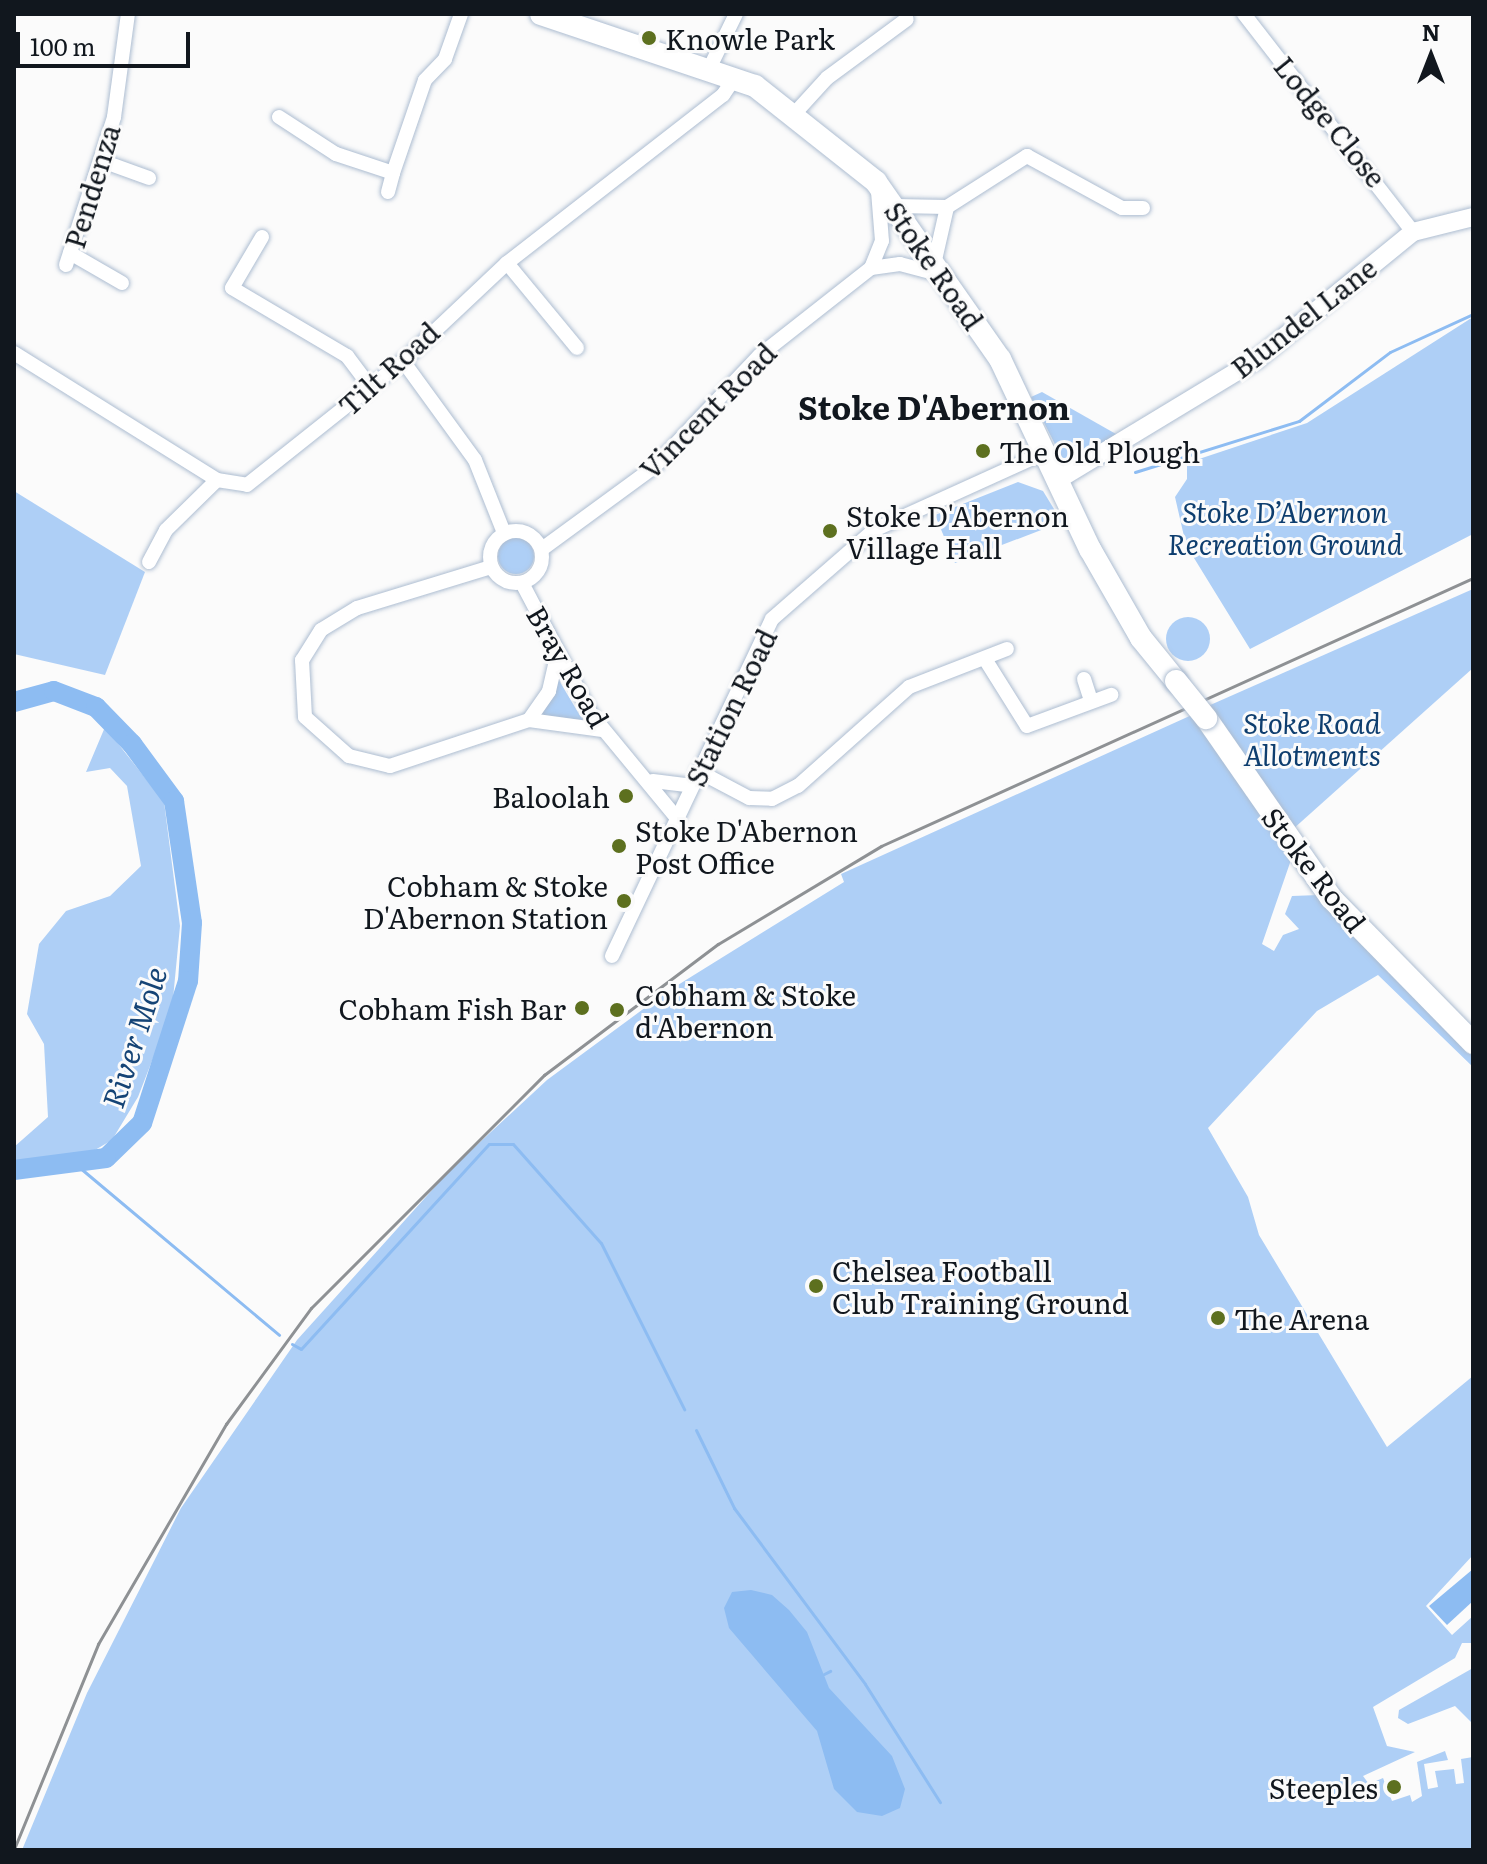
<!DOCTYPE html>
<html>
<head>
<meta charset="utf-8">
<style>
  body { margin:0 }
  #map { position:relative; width:1487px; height:1864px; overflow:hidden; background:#fbfbfb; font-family:Literata,serif }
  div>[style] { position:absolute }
  .green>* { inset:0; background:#aecff6 }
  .round { border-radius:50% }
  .water>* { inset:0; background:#8dbcf2 }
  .stream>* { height:3px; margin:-1.5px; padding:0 1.5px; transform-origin:1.5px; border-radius:1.5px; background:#8dbcf2 }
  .river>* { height:20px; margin:-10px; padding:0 10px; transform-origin:10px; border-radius:10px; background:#8dbcf2 }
  .roads { filter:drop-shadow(0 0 2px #adbdd1) drop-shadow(0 0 2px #adbdd1) }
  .minor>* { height:14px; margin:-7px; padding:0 7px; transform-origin:7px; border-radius:7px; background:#fff }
  .minor>.ring { margin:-7px; padding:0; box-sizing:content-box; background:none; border:14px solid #fff; border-radius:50% }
  .tertiary>* { height:18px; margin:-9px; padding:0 9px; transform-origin:9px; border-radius:9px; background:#fff }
  .primary>* { height:22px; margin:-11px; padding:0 11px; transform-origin:11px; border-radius:11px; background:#fff }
  .rail>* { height:3px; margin:-1.5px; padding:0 1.5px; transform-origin:1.5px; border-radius:1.5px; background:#8e9194 }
  .bridges { filter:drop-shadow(0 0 2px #adbdd1) drop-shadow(0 0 2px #adbdd1) }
  .primary-bridge>* { height:22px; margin:-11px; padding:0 11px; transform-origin:11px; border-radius:11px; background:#fff }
  .dots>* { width:22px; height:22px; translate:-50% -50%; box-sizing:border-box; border:4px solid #fbfbfb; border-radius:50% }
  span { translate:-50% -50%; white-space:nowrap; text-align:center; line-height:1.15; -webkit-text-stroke:6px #fbfbfb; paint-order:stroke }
  .poi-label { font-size:28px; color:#11171e }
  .left { translate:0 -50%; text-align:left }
  .right { translate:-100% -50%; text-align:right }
  .street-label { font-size:28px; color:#11171e }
  .park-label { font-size:28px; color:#0e3e6f; font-style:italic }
  .water-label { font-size:30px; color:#154476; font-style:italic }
  .quarter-label { font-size:32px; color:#11171e; font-weight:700 }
  .frame { position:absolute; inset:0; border:16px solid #11171e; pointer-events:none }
  .north { position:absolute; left:1391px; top:16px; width:80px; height:80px; -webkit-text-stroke:6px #fbfbfb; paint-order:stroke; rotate:0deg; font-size:22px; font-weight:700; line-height:32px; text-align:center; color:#11171e }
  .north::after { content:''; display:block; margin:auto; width:28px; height:36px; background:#11171e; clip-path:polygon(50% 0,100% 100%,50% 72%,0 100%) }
  .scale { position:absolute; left:16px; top:32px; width:174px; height:36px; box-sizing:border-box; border:4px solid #11171e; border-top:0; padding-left:10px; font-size:24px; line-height:28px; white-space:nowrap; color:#11171e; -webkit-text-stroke:6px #fbfbfb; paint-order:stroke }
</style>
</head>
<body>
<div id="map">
  <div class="green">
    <div style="clip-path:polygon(1473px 317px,1473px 534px,1250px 649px,1186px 545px,1175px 497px,1187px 479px,1187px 463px,1307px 423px)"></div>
    <div style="clip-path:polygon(1042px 392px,1123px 438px,1065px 464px,1031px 397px)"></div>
    <div style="clip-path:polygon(1018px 482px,1043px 491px,1062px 522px,955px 563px,935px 515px)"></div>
    <div style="clip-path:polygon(14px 491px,145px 572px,105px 675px,14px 654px)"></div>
    <div class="round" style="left:498px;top:538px;width:36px;height:36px"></div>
    <div style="clip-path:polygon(1473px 589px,1473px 668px,1292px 830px,1208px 706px)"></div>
    <div class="round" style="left:1166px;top:617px;width:44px;height:44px"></div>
    <div style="clip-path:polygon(557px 677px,582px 719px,582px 720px,540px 715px)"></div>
    <div style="clip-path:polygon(1194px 714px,1292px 857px,1262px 944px,1274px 951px,1283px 935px,1299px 929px,1285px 914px,1292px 896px,1319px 895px,1473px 1046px,1473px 1067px,1378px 975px,1317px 1011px,1208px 1128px,1248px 1197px,1259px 1235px,1387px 1447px,1473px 1376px,1473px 1555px,1426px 1606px,1452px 1635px,1473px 1616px,1473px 1643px,1462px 1643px,1455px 1658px,1373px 1707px,1387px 1746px,1415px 1752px,1363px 1776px,1369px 1784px,1383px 1778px,1392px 1801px,1410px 1795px,1412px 1802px,1422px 1796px,1417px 1762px,1445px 1751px,1448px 1760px,1424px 1764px,1428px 1789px,1438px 1787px,1435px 1771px,1454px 1769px,1456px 1784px,1464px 1783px,1461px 1759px,1473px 1757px,1473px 1850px,22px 1850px,87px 1693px,181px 1508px,297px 1340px,451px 1169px,547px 1080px,665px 993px,844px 882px,841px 874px)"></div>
    <div style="clip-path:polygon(105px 727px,164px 802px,180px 926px,172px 1009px,138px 1097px,112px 1140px,95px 1150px,14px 1163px,14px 1147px,48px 1117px,44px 1044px,27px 1014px,39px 944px,66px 911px,110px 896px,141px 866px,127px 786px,110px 768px,86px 772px)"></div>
    <div style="clip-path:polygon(1473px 1668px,1473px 1724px,1455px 1706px,1408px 1724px,1398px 1718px,1399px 1710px)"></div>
  </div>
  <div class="water">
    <div style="clip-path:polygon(1473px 1569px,1473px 1601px,1447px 1625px,1429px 1606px)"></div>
    <div style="clip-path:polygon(751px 1590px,772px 1595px,789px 1610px,807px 1632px,829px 1688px,892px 1756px,905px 1789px,900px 1808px,882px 1816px,857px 1812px,834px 1789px,817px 1731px,729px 1628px,724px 1608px,732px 1592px)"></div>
  </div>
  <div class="stream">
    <div style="left:1135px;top:472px;width:172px;rotate:-17.3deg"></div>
    <div style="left:1299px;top:421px;width:114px;rotate:-37.2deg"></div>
    <div style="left:1390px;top:352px;width:91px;rotate:-24.6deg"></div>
    <div style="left:73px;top:1162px;width:269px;rotate:40deg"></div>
    <div style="left:292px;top:1344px;width:10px;rotate:29deg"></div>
    <div style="left:301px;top:1349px;width:278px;rotate:-47.5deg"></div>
    <div style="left:489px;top:1144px;width:24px"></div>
    <div style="left:513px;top:1144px;width:132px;rotate:48.4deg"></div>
    <div style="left:601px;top:1243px;width:186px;rotate:63.4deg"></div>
    <div style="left:696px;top:1430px;width:87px;rotate:64deg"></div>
    <div style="left:734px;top:1508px;width:219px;rotate:53.3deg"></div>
    <div style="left:865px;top:1684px;width:140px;rotate:57.6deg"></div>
    <div style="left:824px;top:1674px;width:7px;rotate:-27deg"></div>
  </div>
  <div class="river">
    <div style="left:14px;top:702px;width:41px;rotate:-15.4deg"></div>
    <div style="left:54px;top:691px;width:45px;rotate:20.9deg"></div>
    <div style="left:96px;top:707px;width:52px;rotate:45.8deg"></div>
    <div style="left:132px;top:744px;width:71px;rotate:53.6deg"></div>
    <div style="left:174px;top:801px;width:123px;rotate:81.6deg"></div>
    <div style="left:192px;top:923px;width:58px;rotate:93.9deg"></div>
    <div style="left:188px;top:981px;width:149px;rotate:107.9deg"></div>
    <div style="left:142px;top:1123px;width:50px;rotate:135.8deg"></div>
    <div style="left:106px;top:1158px;width:93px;rotate:172.6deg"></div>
  </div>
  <div class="roads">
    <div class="minor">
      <div style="left:1244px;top:14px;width:276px;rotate:52.2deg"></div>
      <div style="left:709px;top:69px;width:61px;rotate:-63.9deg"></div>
      <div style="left:796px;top:112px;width:46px;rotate:-47.6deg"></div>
      <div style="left:827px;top:78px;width:99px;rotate:-36.4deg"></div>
      <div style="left:279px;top:117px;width:68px;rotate:33deg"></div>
      <div style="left:336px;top:154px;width:60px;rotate:18.4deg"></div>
      <div style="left:393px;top:173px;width:98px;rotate:-71deg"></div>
      <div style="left:425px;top:80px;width:29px;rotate:-46deg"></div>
      <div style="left:445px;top:59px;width:48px;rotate:-70.4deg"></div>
      <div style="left:102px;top:161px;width:50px;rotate:19.9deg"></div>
      <div style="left:388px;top:192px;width:20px;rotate:-75deg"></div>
      <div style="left:896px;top:206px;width:51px;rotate:1.1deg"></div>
      <div style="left:947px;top:207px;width:95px;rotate:-32.5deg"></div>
      <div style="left:1027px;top:156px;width:108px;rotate:28.7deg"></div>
      <div style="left:1122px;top:208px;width:21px"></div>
      <div style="left:262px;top:237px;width:59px;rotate:120.5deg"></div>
      <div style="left:232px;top:288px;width:134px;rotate:30.6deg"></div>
      <div style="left:347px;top:356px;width:38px;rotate:53deg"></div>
      <div style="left:70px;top:253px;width:60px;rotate:30deg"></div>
      <div style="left:935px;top:260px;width:54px;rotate:-77.2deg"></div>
      <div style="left:507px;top:263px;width:110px;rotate:50.5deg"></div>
      <div style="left:66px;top:265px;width:156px;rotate:-72deg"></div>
      <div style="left:114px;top:117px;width:104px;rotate:-82.3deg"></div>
      <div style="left:871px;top:268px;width:29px;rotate:-68deg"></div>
      <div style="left:882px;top:241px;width:50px;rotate:-94.6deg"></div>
      <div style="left:14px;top:353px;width:239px;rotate:32deg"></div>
      <div style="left:217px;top:480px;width:30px;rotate:9deg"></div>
      <div style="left:247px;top:485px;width:199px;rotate:-38.5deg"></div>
      <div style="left:403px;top:361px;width:143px;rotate:-43.3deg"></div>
      <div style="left:507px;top:263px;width:274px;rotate:-37.9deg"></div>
      <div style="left:723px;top:95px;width:22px;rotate:-56deg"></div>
      <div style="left:403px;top:361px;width:122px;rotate:54deg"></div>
      <div style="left:475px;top:460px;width:79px;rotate:68.3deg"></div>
      <div class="ring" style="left:490px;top:531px;width:38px;height:38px"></div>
      <div style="left:542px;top:549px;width:139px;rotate:-36.2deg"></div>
      <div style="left:654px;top:467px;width:153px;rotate:-46.6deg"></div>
      <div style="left:759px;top:356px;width:142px;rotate:-38.2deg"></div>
      <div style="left:871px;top:268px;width:29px;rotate:-8deg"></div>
      <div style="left:900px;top:264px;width:43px;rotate:14.7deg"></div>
      <div style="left:149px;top:562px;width:36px;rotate:-62deg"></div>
      <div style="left:166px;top:530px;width:71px;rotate:-44.4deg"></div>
      <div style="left:491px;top:567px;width:140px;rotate:163deg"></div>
      <div style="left:357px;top:608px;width:42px;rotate:148.6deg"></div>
      <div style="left:321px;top:630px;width:36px;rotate:122deg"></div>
      <div style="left:302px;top:660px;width:57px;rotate:87deg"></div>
      <div style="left:305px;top:717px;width:59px;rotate:41.6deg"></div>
      <div style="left:349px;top:756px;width:42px;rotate:13.7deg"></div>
      <div style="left:390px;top:766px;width:146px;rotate:-18.3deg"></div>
      <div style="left:529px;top:720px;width:74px;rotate:7.8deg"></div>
      <div style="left:522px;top:583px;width:148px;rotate:62.2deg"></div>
      <div style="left:591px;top:714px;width:134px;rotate:50.5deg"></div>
      <div style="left:985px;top:659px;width:79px;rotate:57.9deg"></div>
      <div style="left:1027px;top:726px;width:90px;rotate:-20.3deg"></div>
      <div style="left:1084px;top:679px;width:23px;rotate:72deg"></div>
      <div style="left:529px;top:720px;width:35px;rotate:-55deg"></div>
      <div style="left:549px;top:691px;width:36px;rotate:-77deg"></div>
      <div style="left:698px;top:771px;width:58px;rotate:27.9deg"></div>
      <div style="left:749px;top:798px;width:23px;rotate:2deg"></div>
      <div style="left:772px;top:799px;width:29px;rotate:-27deg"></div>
      <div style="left:798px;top:786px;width:149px;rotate:-41.7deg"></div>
      <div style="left:909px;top:687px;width:105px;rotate:-21.2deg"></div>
      <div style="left:653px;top:781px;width:38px;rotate:7deg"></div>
      <div style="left:612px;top:956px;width:373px;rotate:-64.6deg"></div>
      <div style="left:772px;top:619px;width:135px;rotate:-41.1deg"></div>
      <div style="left:874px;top:530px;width:187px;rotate:-24.4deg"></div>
    </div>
    <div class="tertiary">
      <div style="left:1056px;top:481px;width:234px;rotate:-31.2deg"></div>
      <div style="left:1256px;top:360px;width:203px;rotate:-39.2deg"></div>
      <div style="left:1413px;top:232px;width:62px;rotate:-14deg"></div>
    </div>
    <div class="primary">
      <div style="left:541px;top:14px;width:226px;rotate:18.6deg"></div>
      <div style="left:755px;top:86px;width:154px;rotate:38.4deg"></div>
      <div style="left:876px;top:182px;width:216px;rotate:55deg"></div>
      <div style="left:1000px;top:359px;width:210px;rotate:64.7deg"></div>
      <div style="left:1090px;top:549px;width:103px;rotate:60.2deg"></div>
      <div style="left:1141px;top:638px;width:55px;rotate:50.9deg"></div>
      <div style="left:1206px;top:718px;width:219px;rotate:55.2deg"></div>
      <div style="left:1331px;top:898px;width:203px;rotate:45.6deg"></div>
    </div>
  </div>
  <div class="rail">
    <div style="left:14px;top:1849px;width:222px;rotate:-67.7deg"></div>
    <div style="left:98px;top:1644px;width:255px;rotate:-59.8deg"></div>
    <div style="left:226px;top:1424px;width:144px;rotate:-53.8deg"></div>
    <div style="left:311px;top:1308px;width:330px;rotate:-45deg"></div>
    <div style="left:544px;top:1075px;width:218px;rotate:-37deg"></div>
    <div style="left:718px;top:944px;width:190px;rotate:-31deg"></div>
    <div style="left:881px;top:846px;width:650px;rotate:-24.36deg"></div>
  </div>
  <div class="bridges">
    <div class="primary-bridge">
      <div style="left:1176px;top:681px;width:48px;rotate:51deg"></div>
    </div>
  </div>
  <div class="dots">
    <div style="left:649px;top:38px;background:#5d701f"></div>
    <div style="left:983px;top:451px;background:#5d701f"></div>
    <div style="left:830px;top:531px;background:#5d701f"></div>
    <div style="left:626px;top:796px;background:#5d701f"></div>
    <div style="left:619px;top:846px;background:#5d701f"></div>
    <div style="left:624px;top:901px;background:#5d701f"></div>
    <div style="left:582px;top:1008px;background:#5d701f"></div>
    <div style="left:617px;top:1010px;background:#5d701f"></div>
    <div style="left:816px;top:1286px;background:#5d701f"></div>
    <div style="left:1218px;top:1318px;background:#5d701f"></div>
    <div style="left:1394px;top:1787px;background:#5d701f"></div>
  </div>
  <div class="poi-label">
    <span class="left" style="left:665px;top:38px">Knowle Park</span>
    <span class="left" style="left:999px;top:451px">The Old Plough</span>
    <span class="left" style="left:846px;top:531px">Stoke D'Abernon<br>Village Hall</span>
    <span class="right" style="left:610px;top:796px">Baloolah</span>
    <span class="left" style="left:635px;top:846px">Stoke D'Abernon<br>Post Office</span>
    <span class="right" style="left:608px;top:901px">Cobham &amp; Stoke<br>D'Abernon Station</span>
    <span class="left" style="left:635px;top:1010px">Cobham &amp; Stoke<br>d'Abernon</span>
    <span class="right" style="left:566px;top:1008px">Cobham Fish Bar</span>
    <span class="left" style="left:832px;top:1286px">Chelsea Football<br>Club Training Ground</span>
    <span class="left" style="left:1234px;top:1318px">The Arena</span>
    <span class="right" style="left:1378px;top:1787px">Steeples</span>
  </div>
  <div class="street-label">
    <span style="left:1331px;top:121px;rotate:51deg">Lodge Close</span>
    <span style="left:91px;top:186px;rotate:-73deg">Pendenza</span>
    <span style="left:935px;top:265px;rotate:55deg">Stoke Road</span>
    <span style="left:1303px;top:317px;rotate:-38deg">Blundel Lane</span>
    <span style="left:388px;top:368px;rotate:-42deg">Tilt Road</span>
    <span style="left:707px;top:410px;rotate:-45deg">Vincent Road</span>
    <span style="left:569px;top:666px;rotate:60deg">Bray Road</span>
    <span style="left:730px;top:707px;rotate:-64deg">Station Road</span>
    <span style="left:1315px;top:869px;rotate:52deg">Stoke Road</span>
  </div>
  <div class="park-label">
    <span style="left:1285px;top:527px">Stoke D’Abernon<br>Recreation Ground</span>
    <span style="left:1312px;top:738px">Stoke Road<br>Allotments</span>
  </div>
  <div class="water-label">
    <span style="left:133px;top:1037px;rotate:-72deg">River Mole</span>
  </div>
  <div class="quarter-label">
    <span style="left:934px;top:406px">Stoke D'Abernon</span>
  </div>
  <div class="frame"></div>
  <div class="north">N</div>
  <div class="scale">100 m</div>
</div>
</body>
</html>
